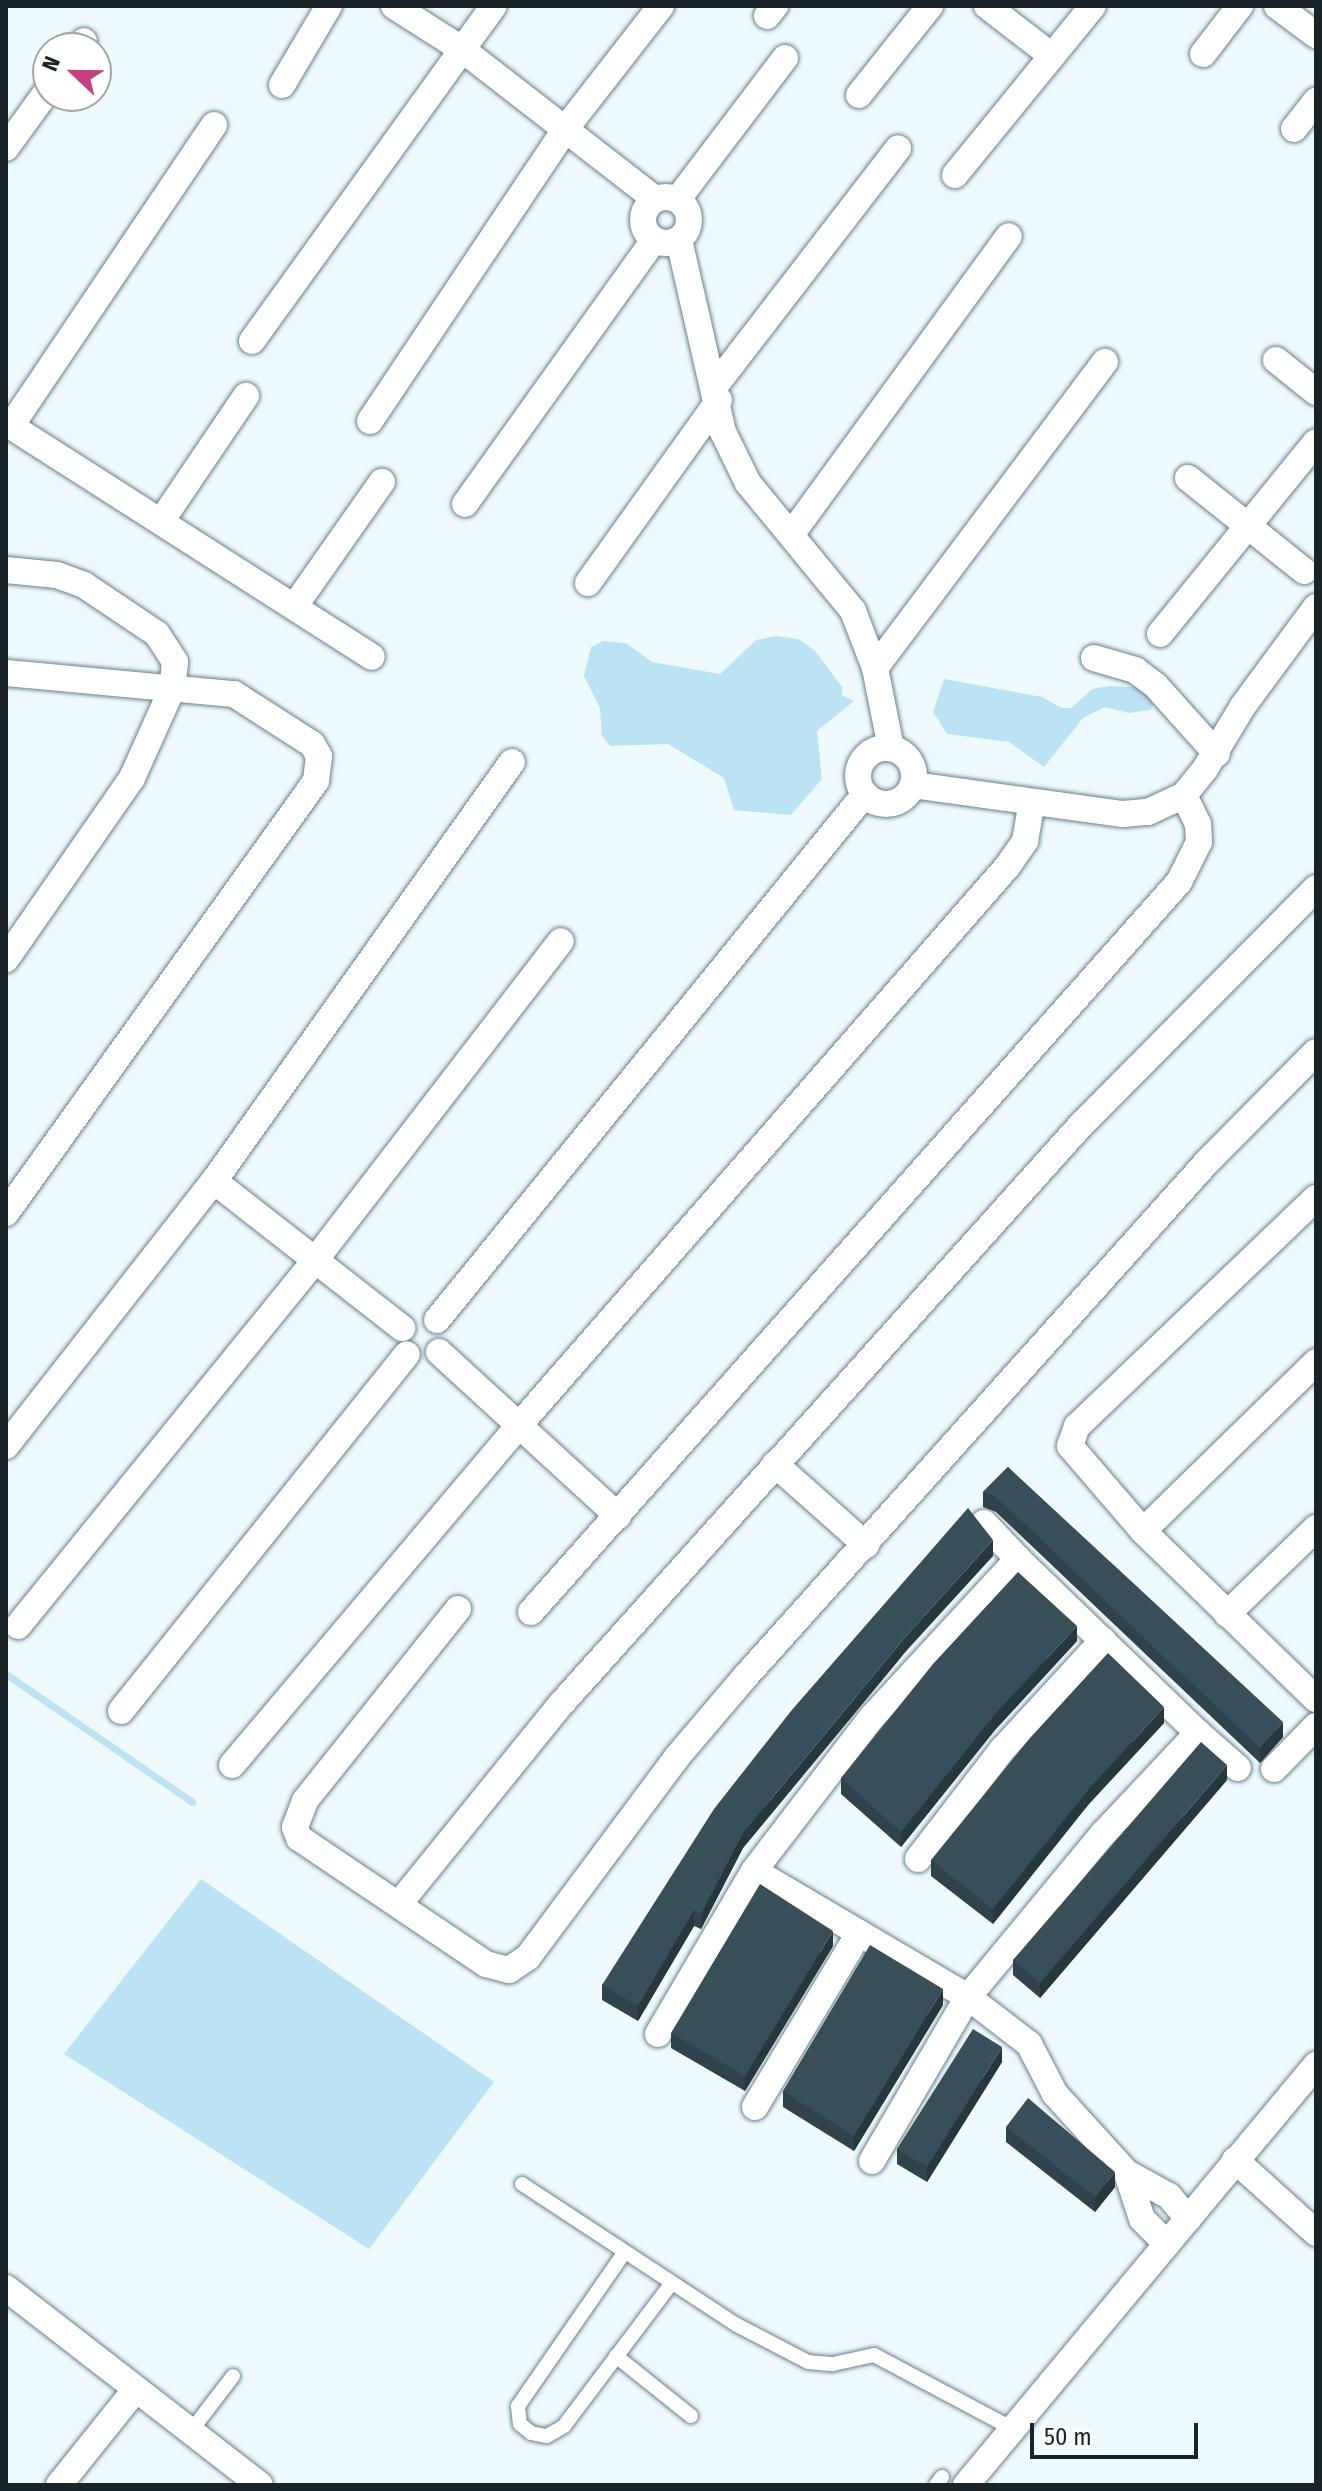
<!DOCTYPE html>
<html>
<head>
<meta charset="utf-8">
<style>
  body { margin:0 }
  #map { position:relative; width:1322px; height:2491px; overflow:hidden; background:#effaff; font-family:"Fira Sans Condensed",sans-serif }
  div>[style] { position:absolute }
  .water>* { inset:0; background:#bce3f4 }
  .stream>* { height:7px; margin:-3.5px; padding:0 3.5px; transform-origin:3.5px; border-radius:3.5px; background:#bce3f4 }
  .roads { filter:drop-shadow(0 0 2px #69818c) drop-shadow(0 0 2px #69818c) }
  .service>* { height:14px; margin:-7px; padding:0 7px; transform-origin:7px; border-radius:7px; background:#fff }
  .minor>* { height:26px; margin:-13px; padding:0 13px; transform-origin:13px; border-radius:13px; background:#fff }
  .minor>.ring { margin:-13px; padding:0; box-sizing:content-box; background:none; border:26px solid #fff; border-radius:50% }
  .wall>* { inset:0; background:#30434c }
  .shaded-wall>* { inset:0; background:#27373e }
  .building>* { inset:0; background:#384e58 }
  span { translate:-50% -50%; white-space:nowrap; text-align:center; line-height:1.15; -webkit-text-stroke:8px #fff; paint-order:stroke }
  .frame { position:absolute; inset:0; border:8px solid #1a2428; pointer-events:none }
  .north { position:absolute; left:32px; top:32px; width:80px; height:80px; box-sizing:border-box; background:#fff; border:2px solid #a3a7a9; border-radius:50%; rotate:292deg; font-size:22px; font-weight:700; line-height:32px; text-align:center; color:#1a2428 }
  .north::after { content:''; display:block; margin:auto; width:28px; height:36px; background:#c53f81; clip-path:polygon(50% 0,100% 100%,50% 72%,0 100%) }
  .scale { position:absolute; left:1030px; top:2423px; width:168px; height:36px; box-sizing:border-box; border:4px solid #1a2428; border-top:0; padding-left:10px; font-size:24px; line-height:28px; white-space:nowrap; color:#1a2428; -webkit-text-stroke:6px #fff; paint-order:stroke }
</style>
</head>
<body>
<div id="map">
  <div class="water">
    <div style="clip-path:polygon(777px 636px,798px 639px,815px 651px,842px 687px,842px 695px,854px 701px,817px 731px,822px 779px,791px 815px,734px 810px,724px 778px,668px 744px,610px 746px,602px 736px,600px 708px,584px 676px,591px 647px,603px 641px,626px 643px,652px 662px,720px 674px,756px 640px)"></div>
    <div style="clip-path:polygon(944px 679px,1042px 697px,1062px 708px,1071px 708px,1092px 689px,1109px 686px,1138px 687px,1155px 697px,1151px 710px,1129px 713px,1105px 707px,1083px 718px,1044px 767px,1009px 742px,947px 734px,933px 712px)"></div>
    <div style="clip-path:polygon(201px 1879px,494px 2082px,369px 2249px,64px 2054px)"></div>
  </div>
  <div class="stream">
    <div style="left:6px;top:1674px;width:226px;rotate:34.5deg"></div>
  </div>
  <div class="roads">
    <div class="service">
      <div style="left:522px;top:2184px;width:255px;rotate:33.3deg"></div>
      <div style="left:735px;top:2324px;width:82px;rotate:27.5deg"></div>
      <div style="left:808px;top:2362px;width:25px;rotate:5deg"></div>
      <div style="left:833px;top:2364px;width:42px;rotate:-12.4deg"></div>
      <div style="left:874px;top:2355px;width:157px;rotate:28deg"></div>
      <div style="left:624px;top:2253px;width:186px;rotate:124.7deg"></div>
      <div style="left:518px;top:2406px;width:18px;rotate:84deg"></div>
      <div style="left:520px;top:2424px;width:14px;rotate:39deg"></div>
      <div style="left:531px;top:2433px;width:16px;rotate:11deg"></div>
      <div style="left:547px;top:2436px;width:20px;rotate:-30deg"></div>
      <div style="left:564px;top:2426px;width:178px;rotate:-53deg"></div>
      <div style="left:616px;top:2356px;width:96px;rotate:38.7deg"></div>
      <div style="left:191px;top:2431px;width:69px;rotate:-52.6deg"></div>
      <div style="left:936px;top:2485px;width:10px;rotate:-53deg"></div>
    </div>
    <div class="minor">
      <div style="left:394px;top:6px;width:82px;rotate:32.5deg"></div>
      <div style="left:463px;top:50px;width:243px;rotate:37.8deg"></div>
      <div style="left:987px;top:6px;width:82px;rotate:37.6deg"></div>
      <div style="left:1277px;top:6px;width:49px;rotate:36.6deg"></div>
      <div style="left:767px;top:16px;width:13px;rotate:-51deg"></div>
      <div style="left:78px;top:48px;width:9px;rotate:-49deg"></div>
      <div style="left:1203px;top:54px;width:61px;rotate:-52.4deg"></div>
      <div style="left:282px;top:85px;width:92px;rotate:-59.3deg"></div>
      <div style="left:859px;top:95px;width:114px;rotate:-51.4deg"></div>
      <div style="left:1294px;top:129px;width:36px;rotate:-52deg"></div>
      <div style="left:6px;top:148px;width:72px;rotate:-54.1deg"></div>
      <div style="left:955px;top:175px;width:218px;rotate:-50.8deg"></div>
      <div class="ring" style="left:643px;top:197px;width:20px;height:20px"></div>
      <div style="left:678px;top:199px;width:177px;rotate:-52.8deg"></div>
      <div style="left:679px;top:240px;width:197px;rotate:77.1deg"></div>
      <div style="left:723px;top:432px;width:57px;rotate:63.9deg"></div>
      <div style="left:748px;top:483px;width:166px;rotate:50.6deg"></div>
      <div style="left:853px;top:611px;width:61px;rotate:68.9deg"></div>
      <div style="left:875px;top:668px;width:82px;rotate:78.7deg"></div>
      <div style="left:252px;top:341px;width:413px;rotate:-54.2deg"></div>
      <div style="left:1276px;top:360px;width:51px;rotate:38.7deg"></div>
      <div style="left:715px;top:386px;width:300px;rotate:-52.4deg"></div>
      <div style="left:370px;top:421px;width:353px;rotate:-56.2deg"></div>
      <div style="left:566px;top:128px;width:155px;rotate:-52.1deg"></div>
      <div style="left:6px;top:423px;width:434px;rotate:32.6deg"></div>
      <div style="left:11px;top:426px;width:363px;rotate:-56deg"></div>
      <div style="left:1188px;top:478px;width:149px;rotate:38.7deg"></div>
      <div style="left:465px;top:504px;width:325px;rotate:-54.4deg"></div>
      <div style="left:162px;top:520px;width:150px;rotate:-55.9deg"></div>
      <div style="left:793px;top:532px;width:366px;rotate:-53.9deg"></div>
      <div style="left:6px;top:570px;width:51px;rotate:5.6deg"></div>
      <div style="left:57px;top:575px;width:29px;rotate:20deg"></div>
      <div style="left:84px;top:585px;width:88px;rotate:33.9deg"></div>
      <div style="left:157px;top:634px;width:33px;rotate:57deg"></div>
      <div style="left:175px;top:662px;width:27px;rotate:96deg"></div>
      <div style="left:172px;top:689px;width:98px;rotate:114.2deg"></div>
      <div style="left:132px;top:778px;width:221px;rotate:124.8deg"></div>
      <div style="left:588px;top:583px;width:225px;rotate:-54.4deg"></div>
      <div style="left:294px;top:607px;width:153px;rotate:-54.9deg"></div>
      <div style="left:1160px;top:634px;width:247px;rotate:-50.9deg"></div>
      <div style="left:1094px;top:658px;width:43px;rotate:16.3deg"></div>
      <div style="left:1135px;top:670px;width:26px;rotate:37deg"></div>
      <div style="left:1156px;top:686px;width:91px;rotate:48.1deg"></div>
      <div style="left:875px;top:668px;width:383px;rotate:-53.1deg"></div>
      <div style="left:6px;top:673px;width:229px;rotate:5.3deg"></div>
      <div style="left:234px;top:694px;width:93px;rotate:32.7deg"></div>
      <div style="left:312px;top:744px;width:14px;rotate:60deg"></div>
      <div style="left:319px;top:756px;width:25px;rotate:97deg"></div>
      <div style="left:316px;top:781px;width:532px;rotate:125.66deg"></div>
      <div class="ring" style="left:858px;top:748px;width:30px;height:30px"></div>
      <div style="left:913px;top:785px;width:212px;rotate:7.9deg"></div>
      <div style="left:1123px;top:814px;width:25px;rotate:-5deg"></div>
      <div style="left:1148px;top:812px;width:40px;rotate:-25deg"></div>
      <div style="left:1184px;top:795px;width:33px;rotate:-51deg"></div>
      <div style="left:1205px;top:769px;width:74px;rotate:-58.9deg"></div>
      <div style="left:1243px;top:706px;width:123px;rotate:-53.6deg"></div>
      <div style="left:214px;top:1181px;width:239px;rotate:38deg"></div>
      <div style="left:1316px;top:1198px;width:330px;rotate:136.3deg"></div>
      <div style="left:1077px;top:1426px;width:21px;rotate:109deg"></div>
      <div style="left:1070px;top:1446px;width:112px;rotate:49.3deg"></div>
      <div style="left:1143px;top:1531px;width:241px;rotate:44.2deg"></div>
      <div style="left:437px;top:1320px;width:678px;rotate:-50.87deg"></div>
      <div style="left:439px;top:1352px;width:243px;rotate:42.5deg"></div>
      <div style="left:6px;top:1446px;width:337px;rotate:-51.9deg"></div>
      <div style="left:214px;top:1181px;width:514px;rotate:-54.58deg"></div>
      <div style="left:775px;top:1464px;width:122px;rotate:41.7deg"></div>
      <div style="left:984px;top:1523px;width:50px;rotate:46.6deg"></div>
      <div style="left:1143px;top:1531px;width:242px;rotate:-44.3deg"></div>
      <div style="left:458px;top:1609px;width:246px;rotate:128.6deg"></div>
      <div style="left:305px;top:1801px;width:28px;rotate:111deg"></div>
      <div style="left:295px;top:1827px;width:12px;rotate:70deg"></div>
      <div style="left:299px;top:1838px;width:225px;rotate:34deg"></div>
      <div style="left:486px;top:1964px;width:24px;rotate:15deg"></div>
      <div style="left:509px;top:1970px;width:23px;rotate:-34deg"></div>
      <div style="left:528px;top:1957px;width:249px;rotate:-53.3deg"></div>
      <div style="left:677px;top:1757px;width:106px;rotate:-49.6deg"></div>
      <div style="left:746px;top:1676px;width:692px;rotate:-48.11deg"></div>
      <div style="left:1208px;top:1161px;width:153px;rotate:-45.3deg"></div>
      <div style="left:531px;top:1612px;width:976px;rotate:-48.41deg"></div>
      <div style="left:1179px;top:882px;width:45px;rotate:-63.4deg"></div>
      <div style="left:1199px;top:842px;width:18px;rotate:-93deg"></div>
      <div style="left:1198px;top:824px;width:32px;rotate:-116deg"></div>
      <div style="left:1227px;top:1614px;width:124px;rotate:-44deg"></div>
      <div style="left:18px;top:1626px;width:473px;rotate:-50.9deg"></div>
      <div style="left:316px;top:1259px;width:401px;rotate:-52.4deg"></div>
      <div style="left:121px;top:1711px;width:457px;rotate:-51.3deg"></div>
      <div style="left:1198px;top:1733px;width:53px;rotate:41.2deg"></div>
      <div style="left:232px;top:1765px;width:446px;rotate:-49.8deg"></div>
      <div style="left:520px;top:1424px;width:740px;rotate:-48.84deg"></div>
      <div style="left:1007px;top:867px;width:32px;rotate:-55deg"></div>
      <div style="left:1025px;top:841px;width:39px;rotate:-80deg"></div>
      <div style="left:1274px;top:1769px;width:60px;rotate:-45.7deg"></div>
      <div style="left:918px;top:1859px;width:138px;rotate:-52.4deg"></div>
      <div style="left:1002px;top:1750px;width:149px;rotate:-47.4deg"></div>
      <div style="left:399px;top:1904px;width:259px;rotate:-51deg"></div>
      <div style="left:562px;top:1703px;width:777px;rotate:-48.08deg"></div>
      <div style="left:1081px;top:1125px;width:334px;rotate:-45.2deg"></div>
      <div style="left:658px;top:2034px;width:189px;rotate:-59.5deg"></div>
      <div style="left:755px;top:2107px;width:203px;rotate:-59.1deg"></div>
      <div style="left:1235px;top:2160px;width:109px;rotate:42deg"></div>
      <div style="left:872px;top:2161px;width:190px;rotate:-59.7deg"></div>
      <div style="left:968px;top:1997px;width:212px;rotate:-50.4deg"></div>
      <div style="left:1103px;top:1834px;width:139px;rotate:-46.8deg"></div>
      <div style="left:1198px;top:1733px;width:250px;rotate:-136deg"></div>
      <div style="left:1018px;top:1559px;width:215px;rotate:132.7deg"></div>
      <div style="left:872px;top:1717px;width:194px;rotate:127.5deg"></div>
      <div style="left:754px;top:1871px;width:248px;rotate:30.5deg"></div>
      <div style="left:968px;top:1997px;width:77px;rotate:37.6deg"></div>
      <div style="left:1029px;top:2044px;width:56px;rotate:62.5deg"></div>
      <div style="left:1055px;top:2094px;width:107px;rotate:47.7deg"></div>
      <div style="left:1167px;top:2244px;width:35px;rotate:-135deg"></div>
      <div style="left:1142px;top:2219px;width:48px;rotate:-108.1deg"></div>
      <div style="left:1127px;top:2173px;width:48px;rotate:28.7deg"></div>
      <div style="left:1169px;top:2196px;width:30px;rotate:50deg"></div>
      <div style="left:6px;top:2288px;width:321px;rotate:37.8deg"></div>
      <div style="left:59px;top:2485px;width:123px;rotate:-51.3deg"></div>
      <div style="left:966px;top:2485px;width:547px;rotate:-50.19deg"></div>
    </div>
  </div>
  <div class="wall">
    <div style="clip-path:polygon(1008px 1467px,1283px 1737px,1260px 1763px,996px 1512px,983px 1507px,983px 1492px)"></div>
    <div style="clip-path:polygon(993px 1556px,907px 1650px,743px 1848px,701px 1929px,694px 1926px,638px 2021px,602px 2000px,602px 1985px)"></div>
    <div style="clip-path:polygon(1077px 1641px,995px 1730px,901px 1847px,841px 1794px,841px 1778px)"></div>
    <div style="clip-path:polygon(1164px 1723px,1088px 1805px,993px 1924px,931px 1876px,931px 1860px)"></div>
    <div style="clip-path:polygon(1227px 1780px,1040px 1998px,1013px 1975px,1013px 1960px)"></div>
    <div style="clip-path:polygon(833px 1946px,745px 2091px,671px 2048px,671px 2033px)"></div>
    <div style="clip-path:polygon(943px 2005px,854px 2151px,783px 2107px,783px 2091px)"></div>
    <div style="clip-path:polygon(1002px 2062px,927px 2182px,897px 2164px,897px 2149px)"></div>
    <div style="clip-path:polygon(1006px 2127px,1115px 2187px,1095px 2212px,1006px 2142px)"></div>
  </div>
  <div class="shaded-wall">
    <div style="clip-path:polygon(993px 1540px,993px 1556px,907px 1650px,743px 1848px,701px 1929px,701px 1914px,743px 1833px,907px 1635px)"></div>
    <div style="clip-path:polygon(1077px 1626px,1077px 1641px,995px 1730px,901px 1847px,901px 1832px,995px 1714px)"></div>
    <div style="clip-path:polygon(1164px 1707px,1164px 1723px,1088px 1805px,993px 1924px,993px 1909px,1088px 1790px)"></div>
    <div style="clip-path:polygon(1283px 1722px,1283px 1737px,1260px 1763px,1260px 1748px)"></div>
    <div style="clip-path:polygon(1227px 1765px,1227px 1780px,1040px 1998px,1040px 1983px)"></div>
    <div style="clip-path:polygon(694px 1910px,694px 1926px,638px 2021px,638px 2006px)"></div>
    <div style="clip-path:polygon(833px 1931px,833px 1946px,745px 2091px,745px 2076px)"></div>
    <div style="clip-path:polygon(943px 1989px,943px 2005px,854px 2151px,854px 2136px)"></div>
    <div style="clip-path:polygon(1002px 2047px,1002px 2062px,927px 2182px,927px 2167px)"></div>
    <div style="clip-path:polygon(1115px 2172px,1115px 2187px,1095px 2212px,1095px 2197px)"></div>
  </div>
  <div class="building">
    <div style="clip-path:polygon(1008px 1467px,1283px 1722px,1260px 1748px,996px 1497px,983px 1492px)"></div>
    <div style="clip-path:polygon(968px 1508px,993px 1540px,907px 1635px,743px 1833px,701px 1914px,694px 1910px,638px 2006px,602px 1985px,714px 1809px,791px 1711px)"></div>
    <div style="clip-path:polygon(1018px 1572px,1077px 1626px,995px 1714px,901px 1832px,841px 1778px,933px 1664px)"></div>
    <div style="clip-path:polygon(1108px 1653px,1164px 1707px,1088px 1790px,993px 1909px,931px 1860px,1030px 1738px)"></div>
    <div style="clip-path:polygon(1201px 1742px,1227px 1765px,1040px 1983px,1013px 1960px)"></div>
    <div style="clip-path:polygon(760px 1884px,833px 1931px,745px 2076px,671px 2033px)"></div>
    <div style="clip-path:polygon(870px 1945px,943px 1989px,854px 2136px,783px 2091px)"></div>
    <div style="clip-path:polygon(973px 2029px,1002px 2047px,927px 2167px,897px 2149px)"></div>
    <div style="clip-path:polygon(1028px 2098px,1115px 2172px,1095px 2197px,1006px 2127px)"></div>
  </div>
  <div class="frame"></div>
  <div class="north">N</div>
  <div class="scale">50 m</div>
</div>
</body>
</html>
